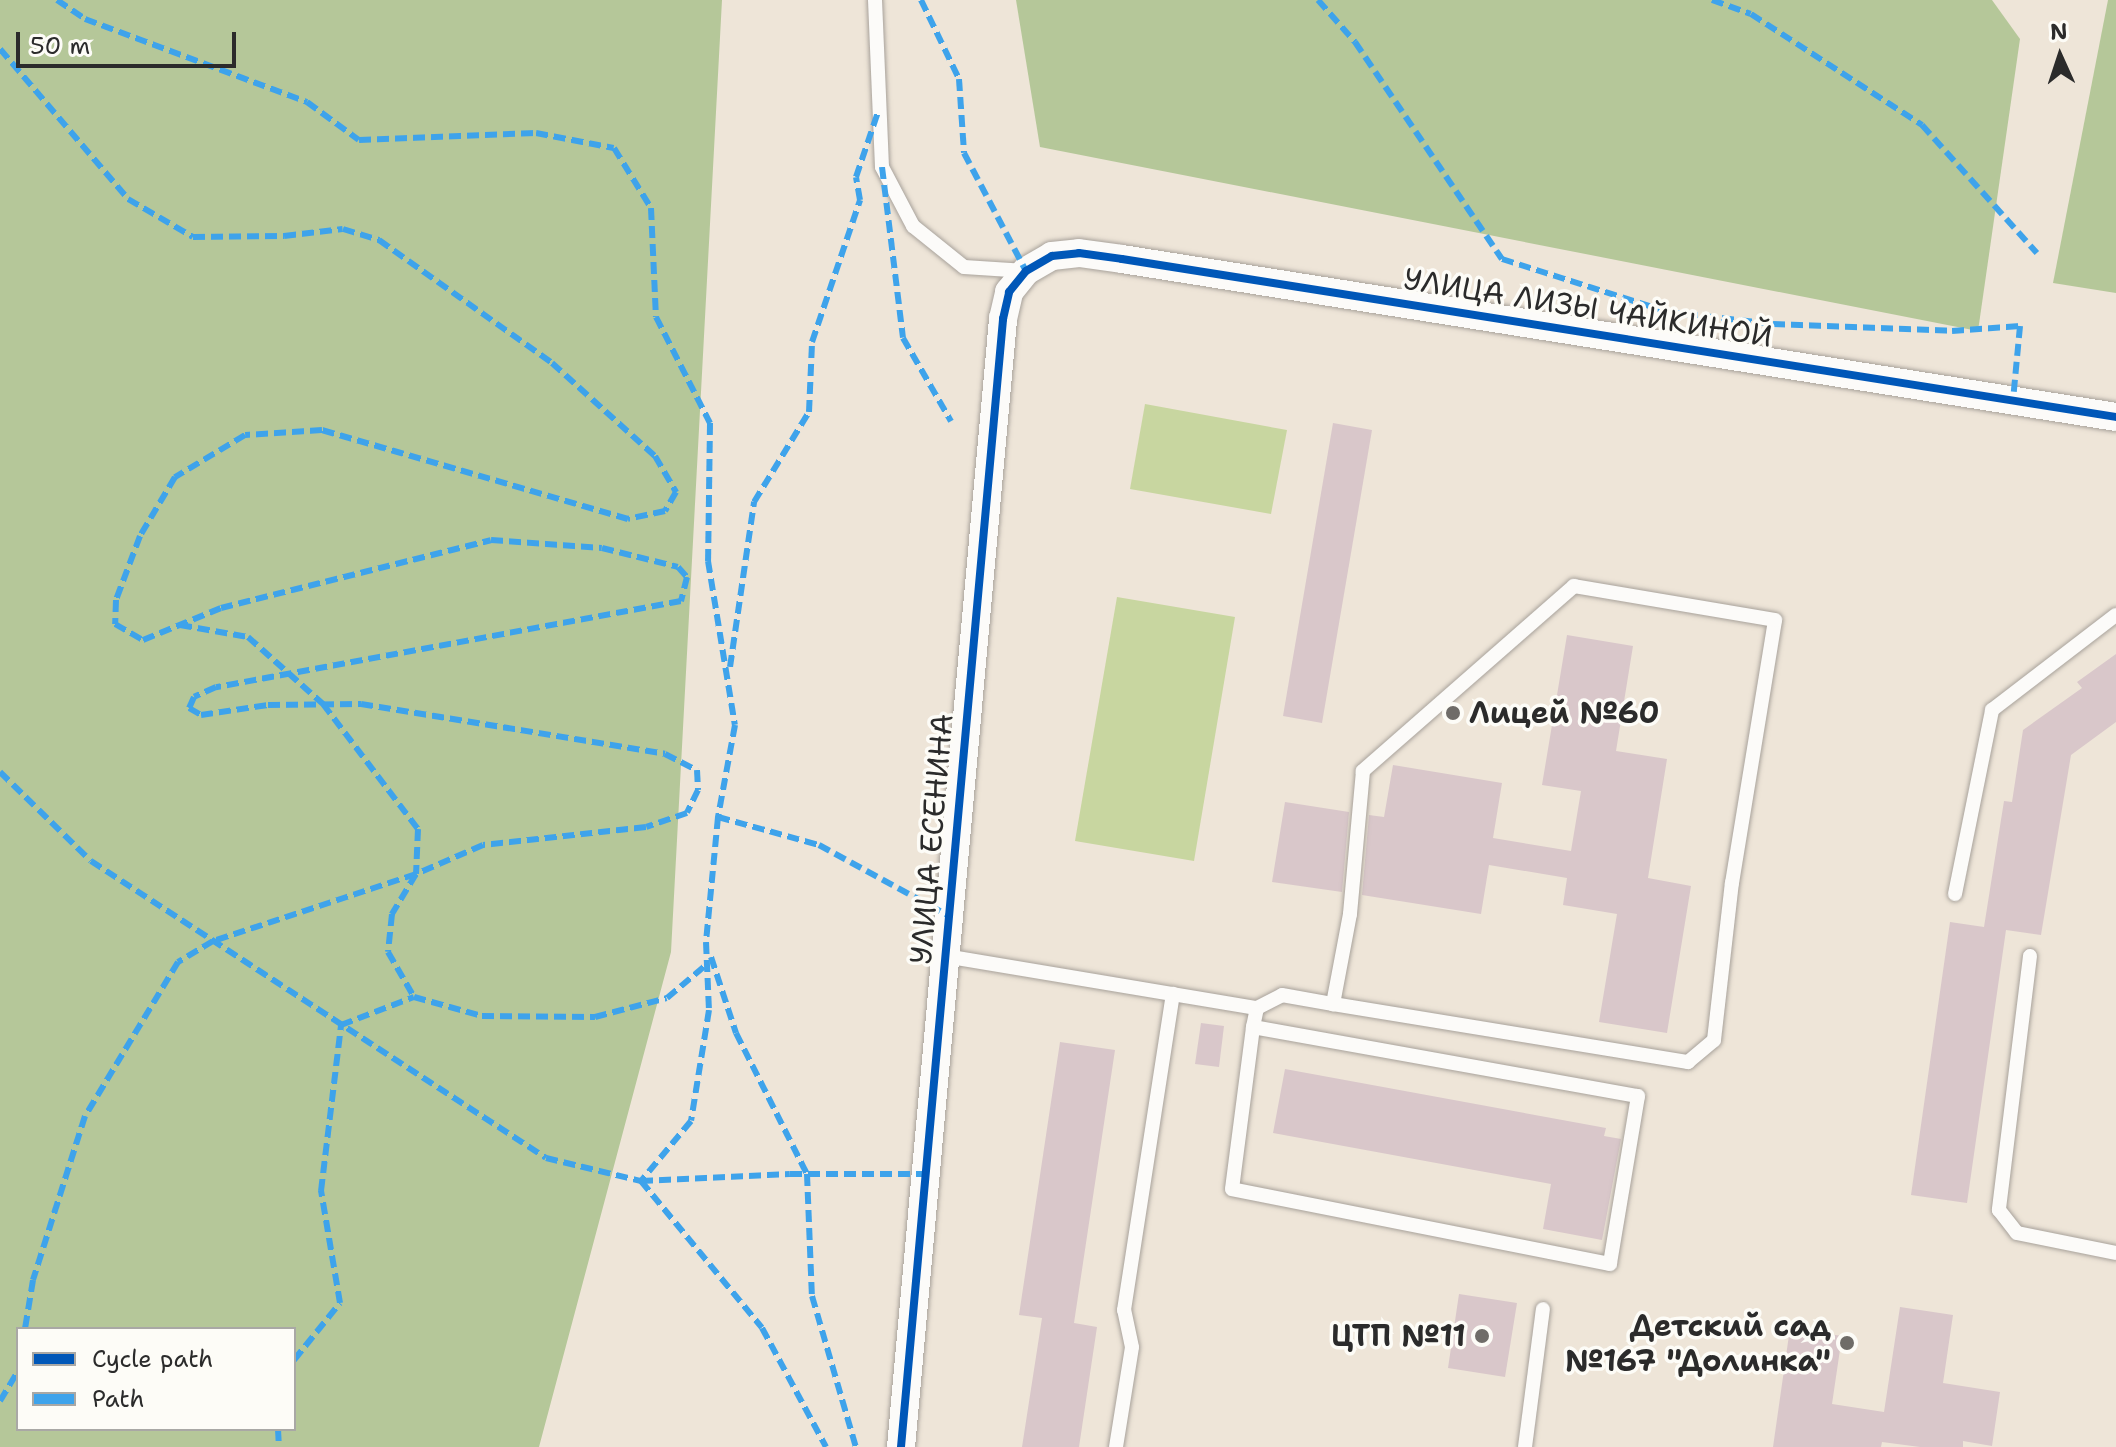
<!DOCTYPE html>
<html>
<head>
<meta charset="utf-8">
<style>
  body { margin:0 }
  #map { position:relative; width:2116px; height:1447px; overflow:hidden; background:#eee5d8; font-family:"Shantell Sans",sans-serif }
  div>[style] { position:absolute }
  .green>* { inset:0; background:#c8d6a0 }
  .forest>* { inset:0; background:#b5c799 }
  .building>* { inset:0; background:#d9c7ca }
  .roads { filter:drop-shadow(0 0 2px #a8a29b) drop-shadow(0 0 2px #a8a29b) }
  .lane>* { height:14px; margin:-7px; padding:0 7px; transform-origin:7px; border-radius:7px; background:#fcfbf9 }
  .street>* { height:28px; margin:-14px; padding:0 14px; transform-origin:14px; border-radius:14px; background:#fcfbf9 }
  .quiet>* { height:6px; margin-top:-3px; transform-origin:0; background:repeating-linear-gradient(90deg,#3ea3eb 0 12px,transparent 0 18px) }
  .cycleway>* { height:8px; margin:-4px; padding:0 4px; transform-origin:4px; border-radius:4px; background:#0057b8 }
  .dots>* { width:22px; height:22px; translate:-50% -50%; box-sizing:border-box; border:4px solid #fdfcf7; border-radius:50% }
  span { translate:-50% -50%; white-space:nowrap; text-align:center; line-height:1.15; -webkit-text-stroke:7px #fdfcf7; paint-order:stroke }
  .street-label { font-size:30px; color:#2b2b2b }
  .poi-label { font-size:30px; color:#2b2b2b; font-weight:700 }
  .left { translate:0 -50%; text-align:left }
  .right { translate:-100% -50%; text-align:right }
  .legend { position:absolute; left:16px; top:1327px; width:280px; height:104px; box-sizing:border-box; background:#fdfcf7; border:2px solid #a9a8a5; margin:0; padding:10px 14px; list-style:none; font-size:24px; color:#2b2b2b }
  .legend li { display:flex; align-items:center; gap:16px; height:40px }
  .legend b { width:40px; border:2px solid #a9a8a5 }
  .north { position:absolute; left:2020px; top:16px; width:80px; height:80px; -webkit-text-stroke:6px #fdfcf7; paint-order:stroke; rotate:357deg; font-size:22px; font-weight:700; line-height:32px; text-align:center; color:#2b2b2b }
  .north::after { content:''; display:block; margin:auto; width:28px; height:36px; background:#2b2b2b; clip-path:polygon(50% 0,100% 100%,50% 72%,0 100%) }
  .scale { position:absolute; left:16px; top:32px; width:220px; height:36px; box-sizing:border-box; border:4px solid #2b2b2b; border-top:0; padding-left:10px; font-size:24px; line-height:28px; white-space:nowrap; color:#2b2b2b; -webkit-text-stroke:6px #fdfcf7; paint-order:stroke }
</style>
</head>
<body>
<div id="map">
  <div class="green">
    <div style="clip-path:polygon(1145px 404px,1287px 430px,1271px 514px,1130px 489px)"></div>
    <div style="clip-path:polygon(1117px 597px,1235px 617px,1194px 861px,1075px 841px)"></div>
  </div>
  <div class="forest">
    <div style="clip-path:polygon(evenodd,0 0,722px 0,671px 952px,539px 1447px,0 1447px,0 0,18px 1329px,294px 1329px,294px 1429px,18px 1429px,18px 1329px)"></div>
    <div style="clip-path:polygon(1016px 0,1992px 0,2020px 39px,1978px 331px,1040px 147px)"></div>
    <div style="clip-path:polygon(2108px 0,2116px 0,2116px 293px,2053px 283px)"></div>
  </div>
  <div class="building">
    <div style="clip-path:polygon(1333px 423px,1372px 430px,1322px 723px,1283px 716px)"></div>
    <div style="clip-path:polygon(1567px 635px,1633px 646px,1616px 751px,1667px 759px,1648px 878px,1691px 886px,1667px 1033px,1599px 1022px,1617px 914px,1563px 905px,1567px 878px,1489px 865px,1481px 914px,1362px 895px,1369px 815px,1384px 817px,1393px 765px,1502px 783px,1493px 838px,1571px 851px,1581px 791px,1542px 785px)"></div>
    <div style="clip-path:polygon(2116px 654px,2116px 722px,2071px 755px,2041px 935px,2006px 930px,1967px 1203px,1911px 1195px,1950px 922px,1984px 927px,2004px 801px,2012px 802px,2023px 730px,2082px 688px,2077px 682px)"></div>
    <div style="clip-path:polygon(1285px 802px,1349px 812px,1342px 892px,1272px 882px)"></div>
    <div style="clip-path:polygon(1201px 1023px,1224px 1026px,1219px 1067px,1195px 1064px)"></div>
    <div style="clip-path:polygon(1060px 1042px,1115px 1050px,1074px 1323px,1097px 1327px,1079px 1447px,1022px 1447px,1042px 1318px,1019px 1315px)"></div>
    <div style="clip-path:polygon(1285px 1069px,1606px 1128px,1604px 1136px,1621px 1139px,1602px 1240px,1543px 1229px,1551px 1184px,1273px 1133px)"></div>
    <div style="clip-path:polygon(1459px 1294px,1517px 1303px,1505px 1377px,1448px 1368px)"></div>
    <div style="clip-path:polygon(1900px 1307px,1953px 1315px,1943px 1383px,2000px 1392px,1992px 1446px,1963px 1441px,1963px 1447px,1920px 1447px,1882px 1442px,1881px 1447px,1773px 1447px,1790px 1328px,1842px 1336px,1832px 1404px,1884px 1412px)"></div>
  </div>
  <div class="roads">
    <div class="lane">
      <div style="left:875px;top:0;width:167px;rotate:87.6deg"></div>
      <div style="left:882px;top:167px;width:67px;rotate:62.3deg"></div>
      <div style="left:913px;top:226px;width:65px;rotate:38.8deg"></div>
      <div style="left:964px;top:267px;width:62px;rotate:3.7deg"></div>
      <div style="left:1955px;top:894px;width:188px;rotate:-78.6deg"></div>
      <div style="left:1992px;top:710px;width:156px;rotate:-37.5deg"></div>
      <div style="left:945px;top:956px;width:316px;rotate:9.5deg"></div>
      <div style="left:1257px;top:1008px;width:19px;rotate:102deg"></div>
      <div style="left:1253px;top:1027px;width:391px;rotate:10.2deg"></div>
      <div style="left:1638px;top:1096px;width:170px;rotate:99.5deg"></div>
      <div style="left:1610px;top:1264px;width:385px;rotate:-168.8deg"></div>
      <div style="left:1232px;top:1189px;width:163px;rotate:-82.6deg"></div>
      <div style="left:2030px;top:956px;width:256px;rotate:97deg"></div>
      <div style="left:1999px;top:1210px;width:29px;rotate:52deg"></div>
      <div style="left:2017px;top:1233px;width:101px;rotate:11.4deg"></div>
      <div style="left:1257px;top:1008px;width:28px;rotate:-27deg"></div>
      <div style="left:1282px;top:995px;width:52px;rotate:10deg"></div>
      <div style="left:1333px;top:1004px;width:360px;rotate:9.3deg"></div>
      <div style="left:1688px;top:1062px;width:34px;rotate:-40deg"></div>
      <div style="left:1714px;top:1040px;width:158px;rotate:-83.5deg"></div>
      <div style="left:1732px;top:883px;width:266px;rotate:-80.7deg"></div>
      <div style="left:1775px;top:620px;width:204px;rotate:-170.4deg"></div>
      <div style="left:1574px;top:586px;width:281px;rotate:138.8deg"></div>
      <div style="left:1363px;top:771px;width:144px;rotate:95.2deg"></div>
      <div style="left:1350px;top:914px;width:92px;rotate:100.7deg"></div>
      <div style="left:1116px;top:1447px;width:101px;rotate:-80.9deg"></div>
      <div style="left:1132px;top:1347px;width:38px;rotate:-102deg"></div>
      <div style="left:1124px;top:1310px;width:320px;rotate:-81.2deg"></div>
      <div style="left:1525px;top:1447px;width:139px;rotate:-82.6deg"></div>
    </div>
    <div class="street">
      <div style="left:901px;top:1447px;width:1133px;rotate:-84.83deg"></div>
      <div style="left:1003px;top:319px;width:28px;rotate:-77deg"></div>
      <div style="left:1009px;top:292px;width:27px;rotate:-51deg"></div>
      <div style="left:1026px;top:271px;width:30px;rotate:-30deg"></div>
      <div style="left:1052px;top:256px;width:27px;rotate:-6deg"></div>
      <div style="left:1079px;top:253px;width:43px;rotate:7.9deg"></div>
      <div style="left:1122px;top:259px;width:1006px;rotate:9.03deg"></div>
    </div>
  </div>
  <div class="quiet">
    <div style="left:57px;top:0;width:34px;rotate:34deg"></div>
    <div style="left:85px;top:19px;width:237px;rotate:20.5deg"></div>
    <div style="left:307px;top:102px;width:64px;rotate:36.2deg"></div>
    <div style="left:359px;top:140px;width:177px;rotate:-2.3deg"></div>
    <div style="left:536px;top:133px;width:79px;rotate:10.9deg"></div>
    <div style="left:614px;top:148px;width:70px;rotate:58.3deg"></div>
    <div style="left:651px;top:208px;width:109px;rotate:87.4deg"></div>
    <div style="left:656px;top:317px;width:119px;rotate:63deg"></div>
    <div style="left:710px;top:423px;width:138px;rotate:90.8deg"></div>
    <div style="left:708px;top:561px;width:166px;rotate:80.7deg"></div>
    <div style="left:735px;top:725px;width:94px;rotate:100.5deg"></div>
    <div style="left:718px;top:817px;width:126px;rotate:95.5deg"></div>
    <div style="left:706px;top:942px;width:68px;rotate:87.5deg"></div>
    <div style="left:709px;top:1010px;width:112px;rotate:99.2deg"></div>
    <div style="left:691px;top:1121px;width:78px;rotate:129.8deg"></div>
    <div style="left:921px;top:0;width:88px;rotate:64.3deg"></div>
    <div style="left:959px;top:79px;width:74px;rotate:86.1deg"></div>
    <div style="left:964px;top:153px;width:133px;rotate:62.3deg"></div>
    <div style="left:1318px;top:0;width:56px;rotate:48.6deg"></div>
    <div style="left:1355px;top:42px;width:262px;rotate:55.9deg"></div>
    <div style="left:1502px;top:259px;width:174px;rotate:17.7deg"></div>
    <div style="left:1668px;top:312px;width:106px;rotate:6.5deg"></div>
    <div style="left:1773px;top:324px;width:179px;rotate:2.2deg"></div>
    <div style="left:1952px;top:331px;width:68px;rotate:-4.2deg"></div>
    <div style="left:2020px;top:326px;width:74px;rotate:95.4deg"></div>
    <div style="left:1712px;top:0;width:41px;rotate:19.7deg"></div>
    <div style="left:1751px;top:14px;width:204px;rotate:33deg"></div>
    <div style="left:1922px;top:125px;width:172px;rotate:48.1deg"></div>
    <div style="left:0;top:49px;width:197px;rotate:49.5deg"></div>
    <div style="left:128px;top:199px;width:75px;rotate:30.3deg"></div>
    <div style="left:193px;top:237px;width:91px;rotate:-0.6deg"></div>
    <div style="left:284px;top:236px;width:59px;rotate:-6.8deg"></div>
    <div style="left:343px;top:229px;width:38px;rotate:17deg"></div>
    <div style="left:379px;top:240px;width:212px;rotate:35.4deg"></div>
    <div style="left:552px;top:363px;width:139px;rotate:42.1deg"></div>
    <div style="left:655px;top:456px;width:42px;rotate:59.7deg"></div>
    <div style="left:676px;top:492px;width:22px;rotate:120deg"></div>
    <div style="left:665px;top:511px;width:38px;rotate:168deg"></div>
    <div style="left:628px;top:519px;width:319px;rotate:-163.8deg"></div>
    <div style="left:322px;top:430px;width:77px;rotate:176.3deg"></div>
    <div style="left:245px;top:435px;width:82px;rotate:149deg"></div>
    <div style="left:175px;top:477px;width:69px;rotate:120.7deg"></div>
    <div style="left:140px;top:536px;width:68px;rotate:110.6deg"></div>
    <div style="left:116px;top:600px;width:24px;rotate:92deg"></div>
    <div style="left:115px;top:624px;width:32px;rotate:30deg"></div>
    <div style="left:143px;top:640px;width:84px;rotate:-22.3deg"></div>
    <div style="left:221px;top:608px;width:278px;rotate:-14.1deg"></div>
    <div style="left:491px;top:540px;width:111px;rotate:4.1deg"></div>
    <div style="left:602px;top:548px;width:78px;rotate:14deg"></div>
    <div style="left:678px;top:567px;width:13px;rotate:48deg"></div>
    <div style="left:687px;top:577px;width:25px;rotate:104deg"></div>
    <div style="left:681px;top:601px;width:473px;rotate:169.5deg"></div>
    <div style="left:216px;top:687px;width:24px;rotate:156deg"></div>
    <div style="left:194px;top:697px;width:12px;rotate:114deg"></div>
    <div style="left:189px;top:708px;width:14px;rotate:30deg"></div>
    <div style="left:201px;top:715px;width:68px;rotate:-8.5deg"></div>
    <div style="left:268px;top:705px;width:93px;rotate:-0.6deg"></div>
    <div style="left:361px;top:704px;width:308px;rotate:9.3deg"></div>
    <div style="left:665px;top:754px;width:36px;rotate:27deg"></div>
    <div style="left:697px;top:770px;width:20px;rotate:87deg"></div>
    <div style="left:698px;top:790px;width:25px;rotate:116deg"></div>
    <div style="left:687px;top:813px;width:43px;rotate:161.1deg"></div>
    <div style="left:646px;top:827px;width:164px;rotate:173.7deg"></div>
    <div style="left:483px;top:845px;width:73px;rotate:156.6deg"></div>
    <div style="left:416px;top:874px;width:214px;rotate:161.7deg"></div>
    <div style="left:213px;top:941px;width:41px;rotate:149deg"></div>
    <div style="left:178px;top:962px;width:180px;rotate:121.1deg"></div>
    <div style="left:85px;top:1116px;width:172px;rotate:107.6deg"></div>
    <div style="left:33px;top:1280px;width:50px;rotate:99.3deg"></div>
    <div style="left:882px;top:167px;width:172px;rotate:83deg"></div>
    <div style="left:903px;top:338px;width:96px;rotate:60deg"></div>
    <div style="left:180px;top:625px;width:69px;rotate:10deg"></div>
    <div style="left:248px;top:637px;width:101px;rotate:41.8deg"></div>
    <div style="left:323px;top:704px;width:157px;rotate:52.8deg"></div>
    <div style="left:418px;top:829px;width:45px;rotate:92.5deg"></div>
    <div style="left:416px;top:874px;width:47px;rotate:121deg"></div>
    <div style="left:392px;top:914px;width:38px;rotate:96deg"></div>
    <div style="left:388px;top:952px;width:52px;rotate:60deg"></div>
    <div style="left:730px;top:667px;width:167px;rotate:-81.7deg"></div>
    <div style="left:754px;top:502px;width:105px;rotate:-58.6deg"></div>
    <div style="left:809px;top:412px;width:70px;rotate:-87.5deg"></div>
    <div style="left:812px;top:342px;width:150px;rotate:-71.3deg"></div>
    <div style="left:860px;top:200px;width:23px;rotate:-100deg"></div>
    <div style="left:856px;top:177px;width:69px;rotate:-71.3deg"></div>
    <div style="left:0;top:772px;width:127px;rotate:44.4deg"></div>
    <div style="left:91px;top:861px;width:543px;rotate:33.13deg"></div>
    <div style="left:546px;top:1158px;width:98px;rotate:13.6deg"></div>
    <div style="left:641px;top:1181px;width:190px;rotate:50.5deg"></div>
    <div style="left:762px;top:1328px;width:135px;rotate:61.7deg"></div>
    <div style="left:718px;top:817px;width:105px;rotate:15.5deg"></div>
    <div style="left:819px;top:845px;width:148px;rotate:28.6deg"></div>
    <div style="left:711px;top:957px;width:80px;rotate:71.8deg"></div>
    <div style="left:736px;top:1033px;width:158px;rotate:63.3deg"></div>
    <div style="left:807px;top:1174px;width:122px;rotate:87.7deg"></div>
    <div style="left:812px;top:1296px;width:157px;rotate:73.8deg"></div>
    <div style="left:641px;top:1181px;width:149px;rotate:-2.7deg"></div>
    <div style="left:790px;top:1174px;width:135px"></div>
    <div style="left:294px;top:1360px;width:73px;rotate:-51.1deg"></div>
    <div style="left:340px;top:1303px;width:114px;rotate:-99.6deg"></div>
    <div style="left:321px;top:1191px;width:167px;rotate:-83.1deg"></div>
    <div style="left:341px;top:1025px;width:78px;rotate:-21deg"></div>
    <div style="left:414px;top:997px;width:71px;rotate:15.6deg"></div>
    <div style="left:482px;top:1016px;width:113px;rotate:0.5deg"></div>
    <div style="left:595px;top:1017px;width:74px;rotate:-14.8deg"></div>
    <div style="left:667px;top:998px;width:51px;rotate:-40.2deg"></div>
    <div style="left:0;top:1401px;width:35px;rotate:-59deg"></div>
    <div style="left:278px;top:1429px;width:18px;rotate:87deg"></div>
  </div>
  <div class="cycleway">
    <div style="left:901px;top:1447px;width:1133px;rotate:-84.83deg"></div>
    <div style="left:1003px;top:319px;width:28px;rotate:-77deg"></div>
    <div style="left:1009px;top:292px;width:27px;rotate:-51deg"></div>
    <div style="left:1026px;top:271px;width:30px;rotate:-30deg"></div>
    <div style="left:1052px;top:256px;width:27px;rotate:-6deg"></div>
    <div style="left:1079px;top:253px;width:43px;rotate:7.9deg"></div>
    <div style="left:1122px;top:259px;width:1006px;rotate:9.03deg"></div>
  </div>
  <div class="dots">
    <div style="left:1453px;top:713px;background:#6f6c68"></div>
    <div style="left:1482px;top:1336px;background:#6f6c68"></div>
    <div style="left:1847px;top:1343px;background:#6f6c68"></div>
  </div>
  <div class="street-label">
    <span style="left:1588px;top:308px;rotate:9deg">УЛИЦА ЛИЗЫ ЧАЙКИНОЙ</span>
    <span style="left:932px;top:839px;rotate:-85deg">УЛИЦА ЕСЕНИНА</span>
  </div>
  <div class="poi-label">
    <span class="left" style="left:1469px;top:713px">Лицей №60</span>
    <span class="right" style="left:1831px;top:1343px">Детский сад<br>№167 "Долинка"</span>
    <span class="right" style="left:1466px;top:1336px">ЦТП №11</span>
  </div>
  <ul class="legend">
  <li><b style="height:10px;background:#0057b8"></b>Cycle path</li>
  <li><b style="height:10px;background:#3ea3eb"></b>Path</li>
  </ul>
  <div class="north">N</div>
  <div class="scale">50 m</div>
</div>
</body>
</html>
